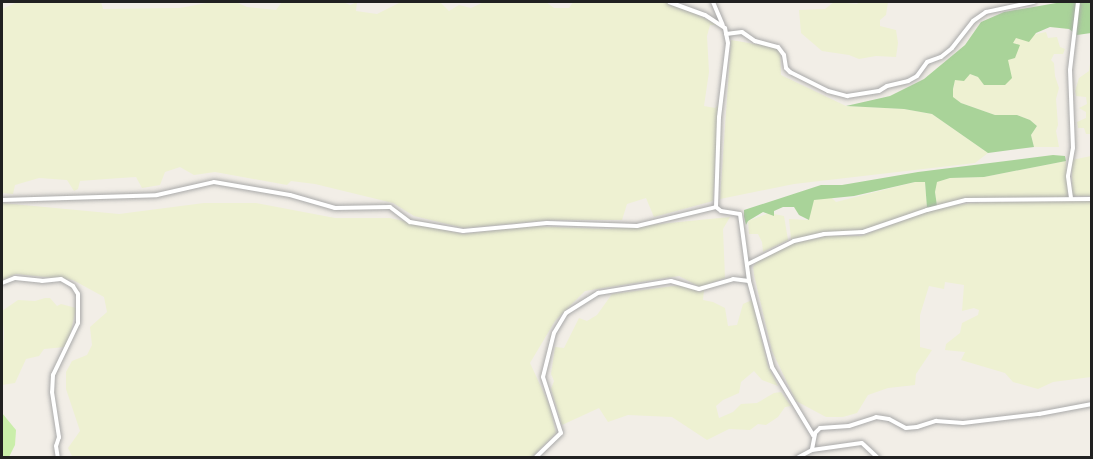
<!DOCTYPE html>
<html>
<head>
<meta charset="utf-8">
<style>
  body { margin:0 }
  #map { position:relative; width:1093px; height:459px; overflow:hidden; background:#f2eee7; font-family:"DejaVu Sans",sans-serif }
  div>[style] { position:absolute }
  .farmland>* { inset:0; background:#eef1d2 }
  .grass>* { inset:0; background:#caeeaa }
  .forest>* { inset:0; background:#a9d399 }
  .roads { filter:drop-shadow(0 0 2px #a8a8a8) drop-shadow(0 0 2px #a8a8a8) }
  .minor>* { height:4px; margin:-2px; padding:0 2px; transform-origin:2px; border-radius:2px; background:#fff }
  span { translate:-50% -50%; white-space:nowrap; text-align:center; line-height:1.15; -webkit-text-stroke:5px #fff; paint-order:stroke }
  .frame { position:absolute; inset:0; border:3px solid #212121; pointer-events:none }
</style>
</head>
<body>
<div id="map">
  <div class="farmland">
    <div style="clip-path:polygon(18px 2px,101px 2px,103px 9px,180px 8px,212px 2px,236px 2px,247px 7px,276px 10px,282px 2px,343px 2px,350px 5px,357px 2px,356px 11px,377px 14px,401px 2px,440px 2px,449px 11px,459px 5px,471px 8px,484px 2px,546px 2px,554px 8px,569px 8px,573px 2px,672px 2px,718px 25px,710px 25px,707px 36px,709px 72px,704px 106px,715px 108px,718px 105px,713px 201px,654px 217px,646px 198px,627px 204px,622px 220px,550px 220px,464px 228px,414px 216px,393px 203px,315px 184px,291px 181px,287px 185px,215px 172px,194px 175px,180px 167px,165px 172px,160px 185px,142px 188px,136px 177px,106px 179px,80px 181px,78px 189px,74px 191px,67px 180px,39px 178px,15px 185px,13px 194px,2px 193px,2px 9px)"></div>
    <div style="clip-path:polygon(834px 2px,857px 4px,859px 2px,888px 2px,886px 15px,880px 20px,880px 26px,896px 30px,898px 43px,896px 57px,876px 56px,859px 59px,849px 55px,822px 51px,801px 33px,799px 10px,825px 9px)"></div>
    <div style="clip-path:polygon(1046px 32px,1048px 38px,1057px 37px,1060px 47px,1065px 49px,1063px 54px,1054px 54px,1051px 60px,1054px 63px,1055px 76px,1059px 88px,1056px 99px,1058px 125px,1056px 131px,1059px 147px,1034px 147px,1031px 135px,1037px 126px,1030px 120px,1017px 115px,995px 115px,961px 103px,953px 98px,953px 89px,955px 79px,970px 74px,978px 77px,1008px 70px,1008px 60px,1019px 45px,1012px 43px,1016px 38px)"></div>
    <div style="clip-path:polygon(731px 40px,780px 48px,781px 75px,846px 106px,904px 109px,932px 114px,988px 153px,975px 163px,794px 184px,720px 199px)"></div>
    <div style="clip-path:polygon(1091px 57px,1092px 134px,1086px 134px,1084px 128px,1078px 128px,1077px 122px,1086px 118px,1086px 112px,1079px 108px,1087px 104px,1086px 97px,1076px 96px,1075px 91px,1079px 78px,1089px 71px)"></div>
    <div style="clip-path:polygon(1091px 156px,1091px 196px,1072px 196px,1072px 160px)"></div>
    <div style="clip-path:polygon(1066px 161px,1068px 197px,965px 199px,937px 206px,935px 192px,936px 182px,950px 178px,984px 177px)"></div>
    <div style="clip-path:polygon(915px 182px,925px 182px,927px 208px,918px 213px,866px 230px,791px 239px,789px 219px,808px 220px,813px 200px,831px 197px,836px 202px)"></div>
    <div style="clip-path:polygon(1049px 200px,1091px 201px,1091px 377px,1053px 382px,1038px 389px,1013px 382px,1005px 373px,961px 360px,965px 352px,945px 350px,946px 344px,960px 333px,962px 323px,978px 315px,979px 310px,974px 308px,962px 311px,964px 285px,945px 282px,944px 289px,929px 286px,920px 315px,920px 347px,932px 350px,916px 374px,915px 385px,888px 388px,868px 395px,857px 413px,843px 417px,826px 417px,796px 401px,772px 351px,754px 275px,753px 267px,756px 262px,791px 244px,827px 236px,861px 236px,928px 211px,950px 206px,971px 203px)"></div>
    <div style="clip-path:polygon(2px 203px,119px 214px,204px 203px,256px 203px,335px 218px,390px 218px,463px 234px,529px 226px,608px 229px,730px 217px,723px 229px,725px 278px,700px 287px,679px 276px,585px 291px,555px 321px,530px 363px,549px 404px,556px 433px,532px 457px,73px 458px,68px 448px,80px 431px,66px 389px,66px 372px,72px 361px,87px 355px,92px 345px,90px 327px,107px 312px,104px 297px,73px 280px,16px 274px,2px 280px)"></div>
    <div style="clip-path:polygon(769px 213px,784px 216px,788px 240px,763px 252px,762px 242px,758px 234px,749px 234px,748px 221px)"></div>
    <div style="clip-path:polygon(681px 285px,700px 292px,704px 290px,703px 300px,713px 302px,725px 308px,728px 326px,737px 325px,743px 304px,752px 300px,768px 366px,778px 386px,762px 380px,754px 371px,741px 382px,739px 393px,723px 400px,716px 406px,719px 418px,733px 412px,741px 404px,757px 403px,774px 393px,781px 392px,791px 406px,785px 407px,778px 417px,766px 425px,758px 424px,750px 430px,729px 429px,707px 440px,672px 417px,628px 415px,608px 422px,599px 408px,562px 425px,551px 389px,554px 381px,551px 374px,555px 347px,564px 348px,579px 318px,587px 321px,597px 315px,612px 294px)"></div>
    <div style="clip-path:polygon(45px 298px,50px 298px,57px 306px,61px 304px,76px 308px,70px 336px,65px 347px,44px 349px,39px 356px,26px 359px,15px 383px,2px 385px,4px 333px,2px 311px,18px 300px,35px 301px)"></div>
  </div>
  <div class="grass">
    <div style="clip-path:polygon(2px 413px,16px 430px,15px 445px,9px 457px,2px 457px)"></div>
  </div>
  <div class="forest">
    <div style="clip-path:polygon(1062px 2px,1091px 2px,1091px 33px,1077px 35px,1069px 29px,1050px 27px,1036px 33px,1029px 42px,1016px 38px,1013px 43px,1020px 45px,1015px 58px,1008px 60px,1012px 78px,1005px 85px,984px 85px,978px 77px,970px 74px,964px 81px,955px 80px,953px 89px,953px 97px,961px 103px,995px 115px,1017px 115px,1030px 120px,1037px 126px,1031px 135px,1034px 147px,988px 153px,932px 114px,904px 109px,846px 106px,890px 96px,924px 79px,965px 45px,981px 22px,1004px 12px)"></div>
    <div style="clip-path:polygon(1053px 155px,1065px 156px,1066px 161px,984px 177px,950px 178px,937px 182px,935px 192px,937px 206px,927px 208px,925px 182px,915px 182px,854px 196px,814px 200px,809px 220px,799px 215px,794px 207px,783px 207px,774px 211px,774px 216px,763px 212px,748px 221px,746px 225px,744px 217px,744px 210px,821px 185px,842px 185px,918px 172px)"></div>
  </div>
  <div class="roads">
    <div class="minor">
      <div style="left:669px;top:2px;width:38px;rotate:20deg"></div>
      <div style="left:705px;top:15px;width:24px;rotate:33deg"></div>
      <div style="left:725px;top:28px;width:15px;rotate:79deg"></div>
      <div style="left:728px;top:43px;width:75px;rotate:96.9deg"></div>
      <div style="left:719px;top:117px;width:90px;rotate:91.9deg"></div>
      <div style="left:716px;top:207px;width:6px;rotate:39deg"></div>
      <div style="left:721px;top:211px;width:19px;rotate:9deg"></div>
      <div style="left:740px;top:214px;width:68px;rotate:82.3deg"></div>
      <div style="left:749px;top:281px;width:89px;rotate:75deg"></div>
      <div style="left:772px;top:367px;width:79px;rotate:58.9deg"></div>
      <div style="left:813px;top:435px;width:2px;rotate:-27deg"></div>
      <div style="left:815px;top:434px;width:16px;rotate:101deg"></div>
      <div style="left:812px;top:450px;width:17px;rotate:152deg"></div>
      <div style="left:713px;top:2px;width:25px;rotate:67deg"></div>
      <div style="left:726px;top:34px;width:16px;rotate:-7deg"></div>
      <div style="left:742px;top:32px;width:16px;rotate:35deg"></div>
      <div style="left:755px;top:41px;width:24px;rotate:15deg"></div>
      <div style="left:778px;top:47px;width:10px;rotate:53deg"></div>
      <div style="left:784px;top:55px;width:13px;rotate:81deg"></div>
      <div style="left:786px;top:68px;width:6px;rotate:45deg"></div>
      <div style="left:790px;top:72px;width:42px;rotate:26.6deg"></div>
      <div style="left:828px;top:91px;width:20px;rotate:15deg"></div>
      <div style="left:847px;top:96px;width:32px;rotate:-9deg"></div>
      <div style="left:879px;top:91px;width:9px;rotate:-32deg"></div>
      <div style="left:887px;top:86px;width:22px;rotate:-13deg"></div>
      <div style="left:908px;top:81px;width:10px;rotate:-29deg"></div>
      <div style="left:917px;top:76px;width:17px;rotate:-54deg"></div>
      <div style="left:927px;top:62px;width:15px;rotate:-20deg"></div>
      <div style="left:941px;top:57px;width:14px;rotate:-39deg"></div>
      <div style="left:952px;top:48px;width:34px;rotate:-52deg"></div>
      <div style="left:973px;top:21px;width:16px;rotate:-35deg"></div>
      <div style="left:986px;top:12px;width:49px;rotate:-11.8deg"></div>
      <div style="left:1071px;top:198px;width:22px;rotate:-98deg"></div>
      <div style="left:1068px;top:176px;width:28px;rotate:-80deg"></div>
      <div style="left:1073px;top:148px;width:78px;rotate:-92.2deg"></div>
      <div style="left:1070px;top:70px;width:68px;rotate:-83.3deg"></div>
      <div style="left:2px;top:200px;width:155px;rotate:-1.8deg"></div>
      <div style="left:157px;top:195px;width:58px;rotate:-12.8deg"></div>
      <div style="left:214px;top:182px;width:77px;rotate:9.7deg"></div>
      <div style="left:290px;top:195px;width:47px;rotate:16.1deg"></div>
      <div style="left:335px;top:208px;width:55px;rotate:-1deg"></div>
      <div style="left:390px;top:207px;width:25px;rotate:37deg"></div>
      <div style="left:410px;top:222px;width:54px;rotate:9.6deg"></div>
      <div style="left:463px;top:231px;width:84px;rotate:-5.4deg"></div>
      <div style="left:547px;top:223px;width:90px;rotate:1.9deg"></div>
      <div style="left:637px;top:226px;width:81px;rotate:-13.5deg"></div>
      <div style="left:748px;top:264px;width:51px;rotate:-26.6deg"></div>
      <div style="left:794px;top:241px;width:31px;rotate:-13deg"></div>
      <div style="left:824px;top:234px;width:39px;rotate:-3deg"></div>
      <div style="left:863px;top:232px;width:68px;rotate:-19deg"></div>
      <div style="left:927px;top:210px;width:40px;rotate:-14.4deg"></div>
      <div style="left:966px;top:200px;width:126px;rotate:-0.5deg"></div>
      <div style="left:2px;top:283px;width:14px;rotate:-21deg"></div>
      <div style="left:15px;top:278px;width:27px;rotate:6deg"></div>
      <div style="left:42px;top:281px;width:19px;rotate:-6deg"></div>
      <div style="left:61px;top:279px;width:14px;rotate:30deg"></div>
      <div style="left:73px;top:286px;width:9px;rotate:58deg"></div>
      <div style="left:78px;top:294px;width:29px;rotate:90deg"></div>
      <div style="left:78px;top:323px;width:58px;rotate:115.7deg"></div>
      <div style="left:53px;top:375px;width:17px;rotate:93deg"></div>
      <div style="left:52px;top:392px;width:46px;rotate:81.2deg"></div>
      <div style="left:59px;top:437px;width:9px;rotate:108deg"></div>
      <div style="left:56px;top:446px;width:12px;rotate:81deg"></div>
      <div style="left:814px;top:434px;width:8px;rotate:-45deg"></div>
      <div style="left:820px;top:428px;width:29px;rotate:-4deg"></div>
      <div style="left:849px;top:426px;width:28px;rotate:-18deg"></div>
      <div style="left:876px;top:417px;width:13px;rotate:9deg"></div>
      <div style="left:889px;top:419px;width:19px;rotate:28deg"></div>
      <div style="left:906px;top:428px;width:11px;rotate:-5deg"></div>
      <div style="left:917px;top:427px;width:20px;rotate:-18deg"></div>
      <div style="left:936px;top:421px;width:27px;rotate:4deg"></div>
      <div style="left:963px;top:423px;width:77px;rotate:-6.8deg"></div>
      <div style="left:1039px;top:414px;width:54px;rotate:-10.7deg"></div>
      <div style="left:812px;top:450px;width:50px;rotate:-8deg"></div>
      <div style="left:862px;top:443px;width:22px;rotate:43deg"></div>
      <div style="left:535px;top:458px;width:36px;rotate:-44deg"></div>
      <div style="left:561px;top:433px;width:59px;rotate:-107.8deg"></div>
      <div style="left:543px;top:377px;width:45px;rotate:-76deg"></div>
      <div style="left:554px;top:333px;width:23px;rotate:-59deg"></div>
      <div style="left:566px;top:313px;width:38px;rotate:-32deg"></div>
      <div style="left:598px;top:293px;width:74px;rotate:-9.3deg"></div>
      <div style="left:671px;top:281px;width:29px;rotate:16deg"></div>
      <div style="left:699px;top:289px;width:35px;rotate:-16deg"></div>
      <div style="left:733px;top:279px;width:16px;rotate:7deg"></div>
    </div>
  </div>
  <div class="frame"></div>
</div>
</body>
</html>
